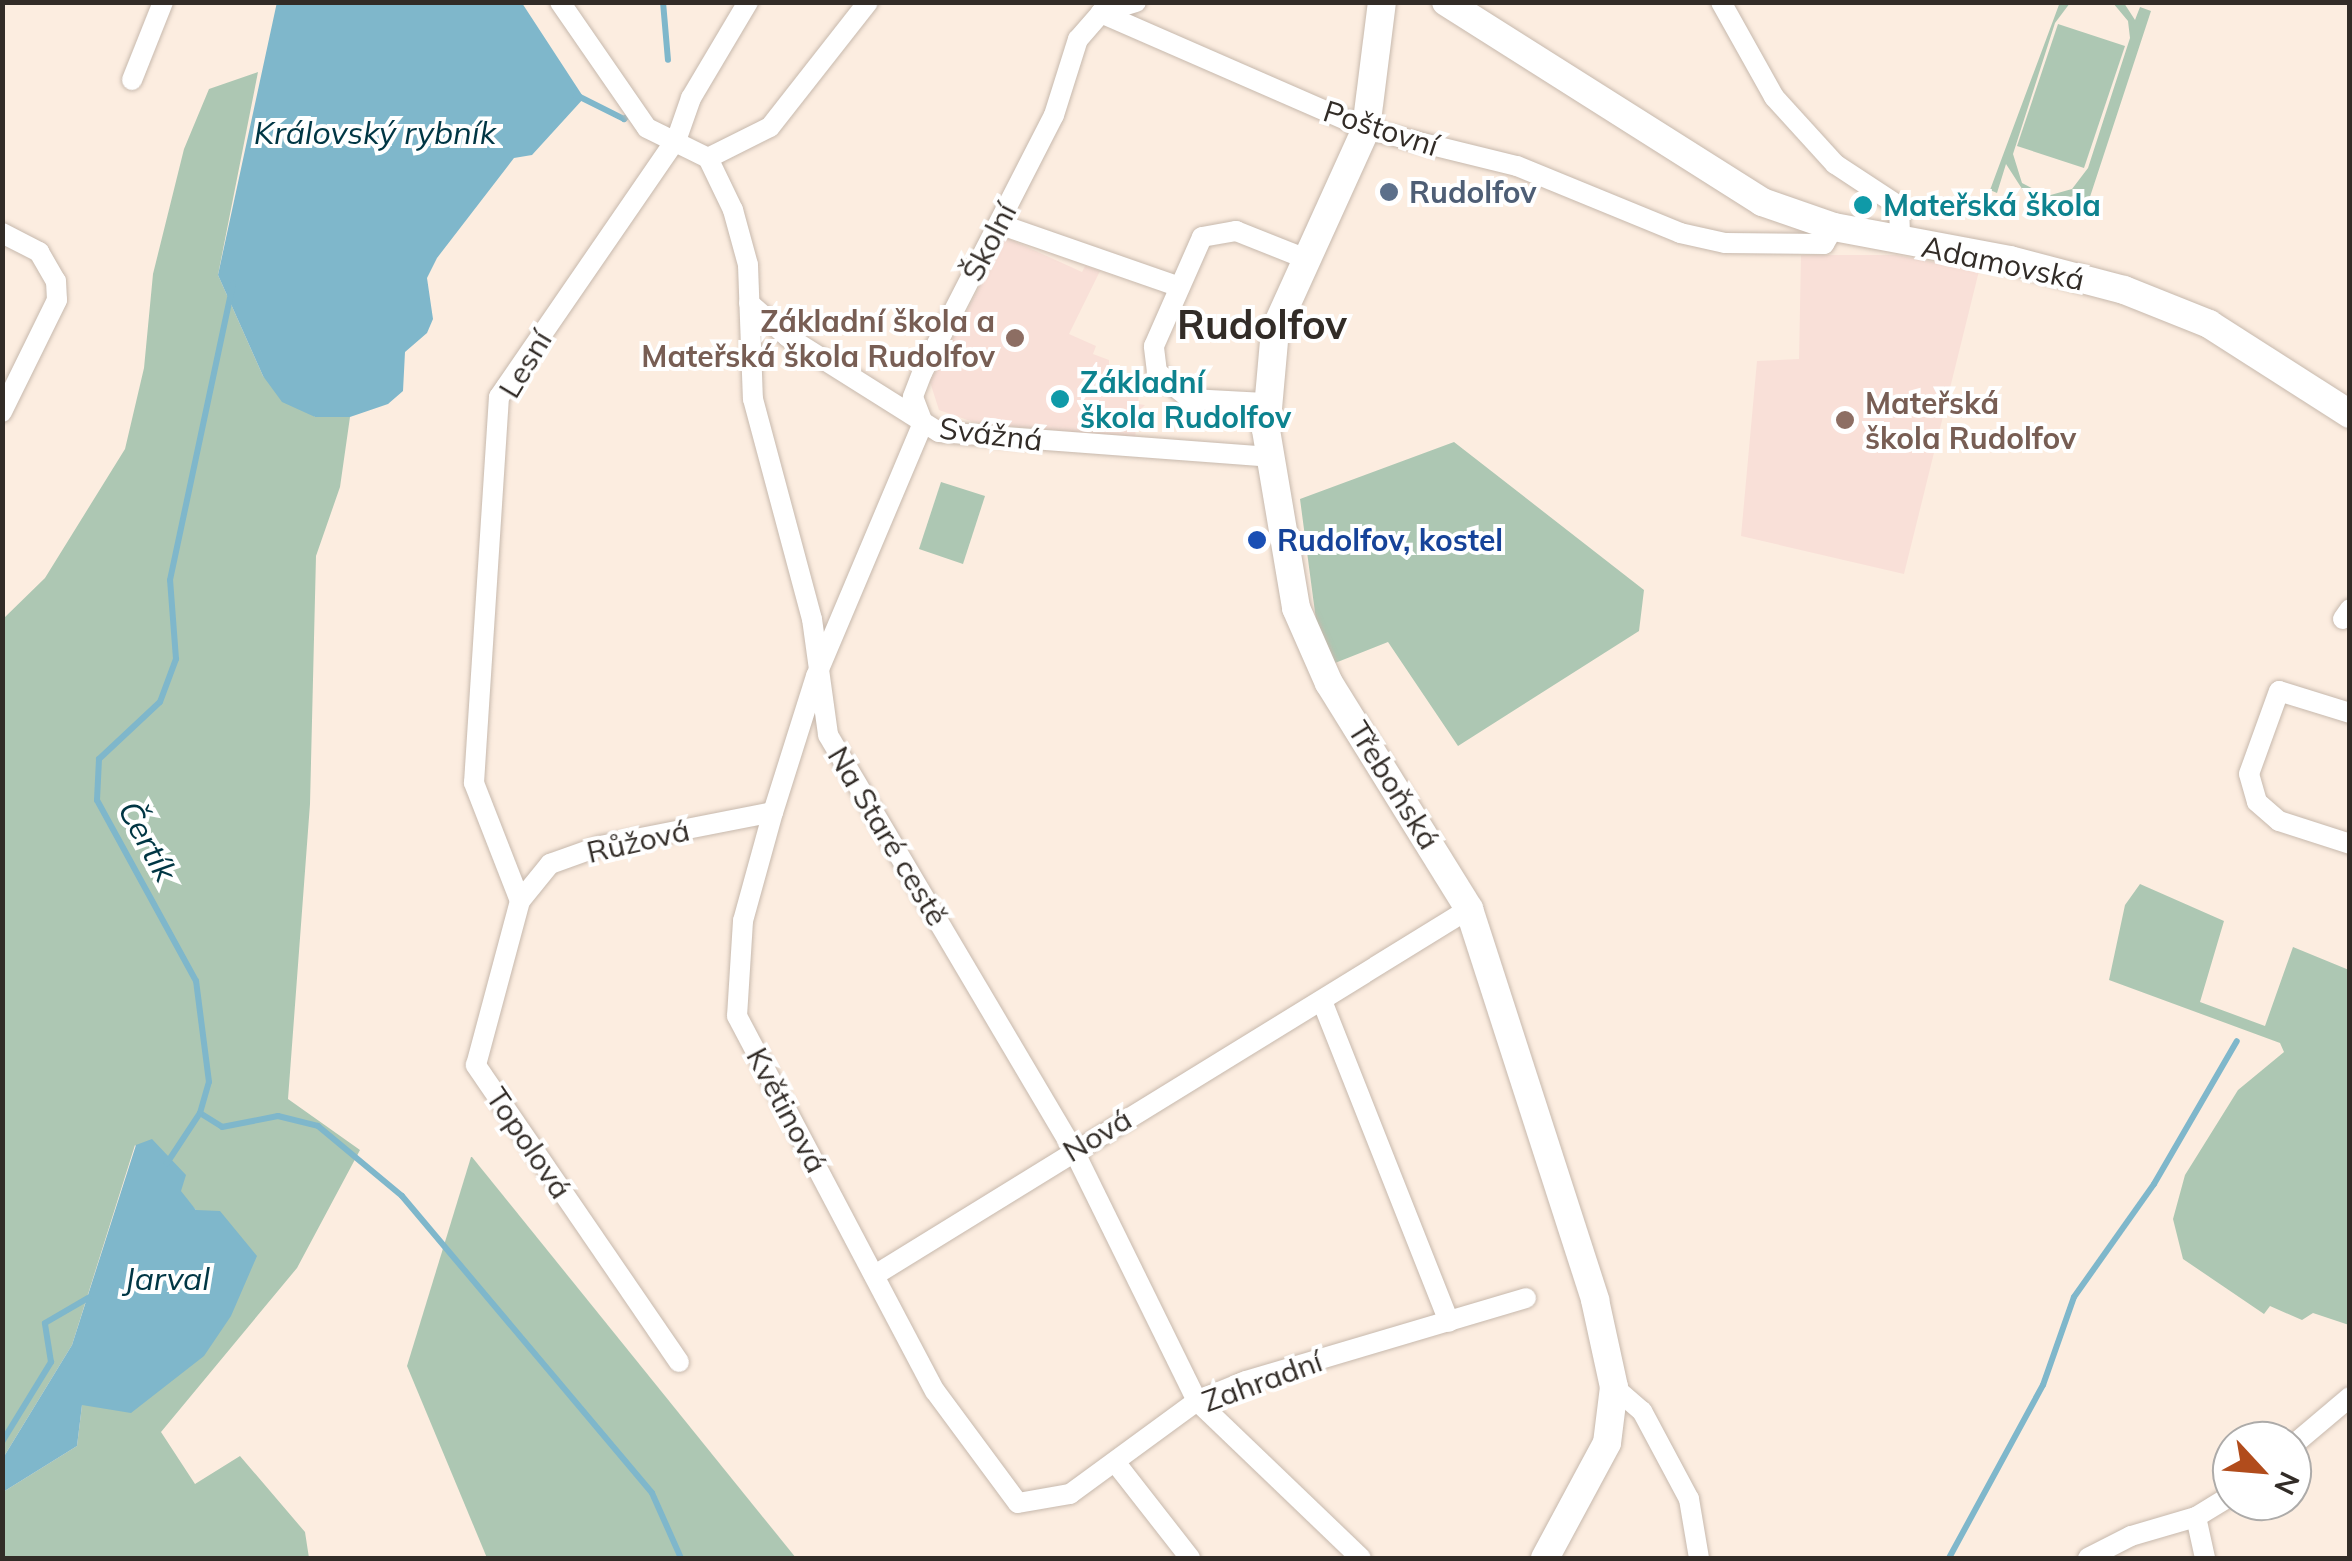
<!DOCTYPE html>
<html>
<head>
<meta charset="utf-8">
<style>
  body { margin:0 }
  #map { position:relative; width:2352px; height:1561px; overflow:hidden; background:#fcede0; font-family:Mulish,sans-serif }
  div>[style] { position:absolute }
  .education>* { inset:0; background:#f9e0d8 }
  .green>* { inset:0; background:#adc7b3 }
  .water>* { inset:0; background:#7fb7cb }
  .stream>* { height:6px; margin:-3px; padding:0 3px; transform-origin:3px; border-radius:3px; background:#7fb7cb }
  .roads { filter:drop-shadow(0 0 2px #c7b9ad) drop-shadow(0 0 2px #c7b9ad) }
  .street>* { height:20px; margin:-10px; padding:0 10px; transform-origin:10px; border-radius:10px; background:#fff }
  .secondary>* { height:28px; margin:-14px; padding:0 14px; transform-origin:14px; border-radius:14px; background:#fff }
  .dots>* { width:28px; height:28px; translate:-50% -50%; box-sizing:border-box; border:5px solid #fff; border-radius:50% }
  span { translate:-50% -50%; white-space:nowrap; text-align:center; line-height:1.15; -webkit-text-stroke:8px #fff; paint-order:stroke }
  .street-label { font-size:30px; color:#322c27 }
  .service-label { font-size:30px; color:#4e5e75; font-weight:700 }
  .left { translate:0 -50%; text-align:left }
  .culture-label { font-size:30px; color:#0d838f; font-weight:700 }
  .education-label { font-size:30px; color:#785e54; font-weight:700 }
  .right { translate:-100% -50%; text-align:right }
  .transit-label { font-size:30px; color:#164399; font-weight:700 }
  .water-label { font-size:32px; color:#003644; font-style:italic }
  .district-label { font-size:40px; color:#322c27; font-weight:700 }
  .frame { position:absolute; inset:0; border:5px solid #322c27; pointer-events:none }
  .north { position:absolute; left:2212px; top:1421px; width:100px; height:100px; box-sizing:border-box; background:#fff; border:2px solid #adaba9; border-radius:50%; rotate:116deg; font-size:28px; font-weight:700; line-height:40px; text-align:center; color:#322c27 }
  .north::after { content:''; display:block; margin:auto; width:35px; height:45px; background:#b14c1c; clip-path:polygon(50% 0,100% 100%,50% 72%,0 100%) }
</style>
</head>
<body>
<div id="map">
  <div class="education">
    <div style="clip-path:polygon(1005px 237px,1082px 272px,1085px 266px,1100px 271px,1069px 334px,1096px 346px,1093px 354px,1109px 360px,1109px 371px,1141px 375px,1138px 404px,1145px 405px,1137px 413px,1135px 439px,973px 422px,939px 410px,930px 382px)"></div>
    <div style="clip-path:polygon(1801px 255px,1896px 255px,1979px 271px,1904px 574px,1741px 536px,1757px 361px,1799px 359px)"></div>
  </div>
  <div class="green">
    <div style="clip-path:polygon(2060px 2px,2070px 3px,2055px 23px,2013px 154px,2022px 183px,2047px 196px,2072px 189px,2088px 168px,2130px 38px,2128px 21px,2113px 3px,2124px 3px,2135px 20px,2140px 7px,2151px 11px,2085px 212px,2074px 208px,2077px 195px,2046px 203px,2026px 195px,2006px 164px,1997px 193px,1990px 190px)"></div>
    <div style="clip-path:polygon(2058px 24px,2125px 46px,2084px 168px,2017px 146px)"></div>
    <div style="clip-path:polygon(258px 72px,218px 275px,263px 376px,315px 417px,350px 417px,340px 487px,316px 556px,310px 804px,288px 1099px,360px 1150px,297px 1268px,161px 1432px,195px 1484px,240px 1456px,305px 1532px,309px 1558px,3px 1558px,3px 1492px,77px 1446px,82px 1405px,196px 1210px,135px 1145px,72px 1345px,3px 1458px,3px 619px,45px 578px,125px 449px,144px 368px,153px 274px,184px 149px,209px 89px)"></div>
    <div style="clip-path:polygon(1454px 442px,1644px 590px,1639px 631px,1458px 746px,1388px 642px,1335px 663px,1316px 620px,1300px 499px)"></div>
    <div style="clip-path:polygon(941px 482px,985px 496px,963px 564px,919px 549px)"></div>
    <div style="clip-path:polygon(2140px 884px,2224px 921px,2200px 1002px,2265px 1026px,2293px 947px,2349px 970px,2349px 1325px,2313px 1313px,2302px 1320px,2270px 1306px,2264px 1314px,2183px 1259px,2173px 1219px,2185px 1175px,2238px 1090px,2284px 1052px,2280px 1043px,2109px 980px,2125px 905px)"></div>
    <div style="clip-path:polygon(471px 1157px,472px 1157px,796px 1558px,487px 1558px,407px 1366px)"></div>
  </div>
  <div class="water">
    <div style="clip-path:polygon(277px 2px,522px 3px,584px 98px,532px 155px,514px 158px,437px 258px,427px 278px,433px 319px,427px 333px,405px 352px,403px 391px,388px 404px,350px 417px,315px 417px,282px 402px,263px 376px,218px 275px)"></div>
    <div style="clip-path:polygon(152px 1139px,186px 1175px,181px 1191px,196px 1210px,220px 1211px,257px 1256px,231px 1316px,204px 1356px,131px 1413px,82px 1405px,77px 1446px,3px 1492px,3px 1458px,72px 1345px,136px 1145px)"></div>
  </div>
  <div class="stream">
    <div style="left:663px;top:2px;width:58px;rotate:85.1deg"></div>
    <div style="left:576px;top:95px;width:54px;rotate:26.6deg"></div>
    <div style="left:624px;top:119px;width:6px;rotate:-39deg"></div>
    <div style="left:200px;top:1113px;width:26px;rotate:32deg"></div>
    <div style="left:222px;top:1127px;width:57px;rotate:-11.1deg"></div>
    <div style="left:278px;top:1116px;width:41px;rotate:14deg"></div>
    <div style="left:318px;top:1126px;width:109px;rotate:39.8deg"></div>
    <div style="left:402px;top:1196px;width:388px;rotate:49.9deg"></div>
    <div style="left:652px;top:1493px;width:71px;rotate:66deg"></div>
    <div style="left:167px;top:1163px;width:60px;rotate:-56.6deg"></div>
    <div style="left:200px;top:1113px;width:32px;rotate:-74deg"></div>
    <div style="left:209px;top:1082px;width:102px;rotate:-97.3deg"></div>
    <div style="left:196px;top:981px;width:206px;rotate:-118.7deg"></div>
    <div style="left:97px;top:800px;width:41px;rotate:-87.2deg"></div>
    <div style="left:99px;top:759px;width:83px;rotate:-43.1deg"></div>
    <div style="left:160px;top:702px;width:46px;rotate:-69.6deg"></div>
    <div style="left:176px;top:659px;width:79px;rotate:-94.3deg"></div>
    <div style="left:170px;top:580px;width:303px;rotate:-78deg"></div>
    <div style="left:2px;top:1442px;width:94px;rotate:-58.5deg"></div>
    <div style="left:51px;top:1362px;width:39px;rotate:-99deg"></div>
    <div style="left:45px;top:1323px;width:50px;rotate:-30.2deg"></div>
    <div style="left:1949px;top:1558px;width:197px;rotate:-61.5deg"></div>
    <div style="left:2043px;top:1385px;width:93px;rotate:-70.6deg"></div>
    <div style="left:2074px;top:1297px;width:138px;rotate:-54.7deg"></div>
    <div style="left:2154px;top:1184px;width:165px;rotate:-59.9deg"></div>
  </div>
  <div class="roads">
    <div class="street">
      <div style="left:560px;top:2px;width:153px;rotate:55.4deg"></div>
      <div style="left:647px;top:128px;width:68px;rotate:26.2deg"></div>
      <div style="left:708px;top:158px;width:58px;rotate:64.3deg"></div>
      <div style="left:733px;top:210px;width:57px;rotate:74.7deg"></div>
      <div style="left:748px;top:265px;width:134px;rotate:87.9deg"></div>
      <div style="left:753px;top:399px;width:228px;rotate:75deg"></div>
      <div style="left:812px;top:619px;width:117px;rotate:82.1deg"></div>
      <div style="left:828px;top:735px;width:481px;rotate:59.4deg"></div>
      <div style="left:1073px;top:1149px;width:281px;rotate:63.8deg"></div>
      <div style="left:1197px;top:1401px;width:227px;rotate:43.8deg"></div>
      <div style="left:1136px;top:2px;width:37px;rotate:163deg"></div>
      <div style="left:1101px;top:13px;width:35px;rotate:131deg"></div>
      <div style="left:1078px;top:39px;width:80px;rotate:107.5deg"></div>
      <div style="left:1054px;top:115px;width:290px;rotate:117.1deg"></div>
      <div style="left:922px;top:373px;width:26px;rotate:111deg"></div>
      <div style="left:913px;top:397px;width:28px;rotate:69deg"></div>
      <div style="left:923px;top:423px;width:275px;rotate:112.9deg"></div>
      <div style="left:816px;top:676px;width:143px;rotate:107.5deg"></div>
      <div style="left:773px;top:812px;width:113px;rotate:105.4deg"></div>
      <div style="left:743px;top:921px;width:95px;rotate:93.6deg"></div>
      <div style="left:737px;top:1016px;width:424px;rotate:62.2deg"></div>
      <div style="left:935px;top:1391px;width:139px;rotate:53.5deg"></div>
      <div style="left:1018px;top:1503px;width:53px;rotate:-9.8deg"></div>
      <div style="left:1070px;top:1494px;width:157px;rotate:-36.2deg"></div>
      <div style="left:1197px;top:1401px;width:53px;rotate:-22.2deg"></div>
      <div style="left:1246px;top:1381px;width:292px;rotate:-16.5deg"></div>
      <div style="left:1721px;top:2px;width:109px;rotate:60.8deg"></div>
      <div style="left:1774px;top:97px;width:91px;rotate:47.7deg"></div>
      <div style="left:1835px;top:164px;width:77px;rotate:33.3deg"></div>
      <div style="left:1899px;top:206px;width:35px;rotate:88deg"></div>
      <div style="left:1101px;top:13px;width:289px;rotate:23.6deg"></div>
      <div style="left:1366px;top:129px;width:155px;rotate:13.8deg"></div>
      <div style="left:1517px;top:166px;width:176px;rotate:22.3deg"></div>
      <div style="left:1680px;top:233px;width:46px;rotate:12.5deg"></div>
      <div style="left:1725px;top:243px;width:99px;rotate:0.6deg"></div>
      <div style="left:1824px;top:244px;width:20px;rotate:-60deg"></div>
      <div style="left:132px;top:80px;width:84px;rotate:-68.3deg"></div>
      <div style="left:708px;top:158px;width:69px;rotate:-26.6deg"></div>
      <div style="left:770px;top:127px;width:159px;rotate:-51.9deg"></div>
      <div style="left:999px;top:224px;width:188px;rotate:19.2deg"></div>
      <div style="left:2px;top:233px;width:42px;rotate:27.2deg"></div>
      <div style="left:39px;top:252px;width:34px;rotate:60deg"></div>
      <div style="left:56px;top:281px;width:19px;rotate:87deg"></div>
      <div style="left:57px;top:300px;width:125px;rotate:116.2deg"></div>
      <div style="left:749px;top:303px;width:52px;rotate:41.1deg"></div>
      <div style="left:788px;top:337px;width:178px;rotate:32.2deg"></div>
      <div style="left:939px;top:432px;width:332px;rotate:4.3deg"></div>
      <div style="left:1265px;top:403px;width:75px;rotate:-176.9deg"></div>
      <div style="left:1190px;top:399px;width:43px;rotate:-140.7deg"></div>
      <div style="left:1157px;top:372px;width:26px;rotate:-97deg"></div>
      <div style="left:1154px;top:346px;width:119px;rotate:-66.2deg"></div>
      <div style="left:1202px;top:237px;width:35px;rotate:-10deg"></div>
      <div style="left:1236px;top:231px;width:73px;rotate:21.7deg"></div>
      <div style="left:2343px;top:619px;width:12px;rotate:-55deg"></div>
      <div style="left:2350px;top:713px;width:74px;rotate:-162.8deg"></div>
      <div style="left:2279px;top:691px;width:88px;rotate:109.9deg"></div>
      <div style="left:2249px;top:774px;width:29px;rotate:74deg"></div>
      <div style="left:2257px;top:802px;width:29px;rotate:41deg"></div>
      <div style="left:2279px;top:821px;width:75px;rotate:17.9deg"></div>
      <div style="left:520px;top:901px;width:127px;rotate:-111.3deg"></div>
      <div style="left:474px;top:783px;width:387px;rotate:-86.3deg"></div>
      <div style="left:499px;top:397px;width:314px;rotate:-55.5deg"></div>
      <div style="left:677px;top:138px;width:42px;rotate:-70.7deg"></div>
      <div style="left:691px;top:98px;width:112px;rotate:-59.3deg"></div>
      <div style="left:1322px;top:1001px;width:345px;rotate:68.4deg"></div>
      <div style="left:875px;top:1275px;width:698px;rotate:-31.64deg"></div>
      <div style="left:679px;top:1362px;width:360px;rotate:-124.4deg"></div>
      <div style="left:476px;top:1065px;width:170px;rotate:-75deg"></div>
      <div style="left:520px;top:901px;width:48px;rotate:-51deg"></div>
      <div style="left:550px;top:864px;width:53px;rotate:-19.8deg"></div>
      <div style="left:600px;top:846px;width:176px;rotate:-11.1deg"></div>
      <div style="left:1614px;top:1387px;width:37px;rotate:41deg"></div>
      <div style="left:1642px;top:1411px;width:100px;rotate:61.9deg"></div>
      <div style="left:1689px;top:1499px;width:60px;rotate:80.4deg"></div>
      <div style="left:2292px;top:1446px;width:76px;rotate:-40.2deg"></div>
      <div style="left:1115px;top:1462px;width:122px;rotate:52deg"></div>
      <div style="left:2196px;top:1517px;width:42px;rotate:77.6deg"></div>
      <div style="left:2088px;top:1558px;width:48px;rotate:-27.1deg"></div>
      <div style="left:2131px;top:1536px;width:68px;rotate:-16.3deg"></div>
      <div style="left:2196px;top:1517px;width:42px;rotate:-31.4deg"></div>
    </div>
    <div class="secondary">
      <div style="left:1382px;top:2px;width:128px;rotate:97.2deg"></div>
      <div style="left:1366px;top:129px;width:221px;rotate:114.4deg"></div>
      <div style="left:1275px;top:330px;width:100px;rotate:95.1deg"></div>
      <div style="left:1266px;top:430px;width:181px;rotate:80.4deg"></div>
      <div style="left:1296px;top:608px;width:82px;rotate:66.3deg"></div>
      <div style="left:1329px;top:683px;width:266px;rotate:58.2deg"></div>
      <div style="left:1469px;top:909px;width:411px;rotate:72.1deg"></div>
      <div style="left:1595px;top:1300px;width:89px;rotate:77.7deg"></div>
      <div style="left:1614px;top:1387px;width:56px;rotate:97.1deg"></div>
      <div style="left:1607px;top:1443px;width:131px;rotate:118.3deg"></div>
      <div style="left:1446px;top:2px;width:374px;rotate:32.3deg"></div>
      <div style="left:1762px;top:202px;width:76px;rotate:19.1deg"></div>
      <div style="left:1834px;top:227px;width:179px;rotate:10.6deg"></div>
      <div style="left:2010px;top:260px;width:118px;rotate:14.7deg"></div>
      <div style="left:2124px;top:290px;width:92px;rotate:21.8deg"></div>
      <div style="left:2209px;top:324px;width:167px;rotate:32.6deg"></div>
    </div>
  </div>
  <div class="dots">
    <div style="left:1389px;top:192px;background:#5c6f8a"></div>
    <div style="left:1863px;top:205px;background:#0f9aa8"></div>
    <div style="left:1015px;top:338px;background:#8d6e63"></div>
    <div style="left:1060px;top:399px;background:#0f9aa8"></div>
    <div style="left:1845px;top:420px;background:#8d6e63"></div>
    <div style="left:1257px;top:540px;background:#1a4fb4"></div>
  </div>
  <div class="street-label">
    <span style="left:1381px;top:128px;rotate:18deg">Poštovní</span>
    <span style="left:989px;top:242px;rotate:-63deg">Školní</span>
    <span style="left:2003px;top:263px;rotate:12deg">Adamovská</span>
    <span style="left:525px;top:364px;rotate:-59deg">Lesní</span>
    <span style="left:991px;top:434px;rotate:7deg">Svážná</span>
    <span style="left:1394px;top:785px;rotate:58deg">Třeboňská</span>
    <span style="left:888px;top:836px;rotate:59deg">Na Staré cestě</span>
    <span style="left:638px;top:841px;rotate:-13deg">Růžová</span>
    <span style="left:787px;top:1110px;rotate:62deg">Květinová</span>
    <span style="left:1097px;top:1135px;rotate:-31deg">Nová</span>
    <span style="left:529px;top:1143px;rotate:56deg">Topolová</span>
    <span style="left:1262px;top:1381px;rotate:-20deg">Zahradní</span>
  </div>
  <div class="service-label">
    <span class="left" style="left:1409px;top:192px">Rudolfov</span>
  </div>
  <div class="culture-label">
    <span class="left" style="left:1883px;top:205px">Mateřská škola</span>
    <span class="left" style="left:1080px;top:399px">Základní<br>škola Rudolfov</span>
  </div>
  <div class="education-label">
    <span class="right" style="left:995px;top:338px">Základní škola a<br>Mateřská škola Rudolfov</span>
    <span class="left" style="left:1865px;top:420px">Mateřská<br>škola Rudolfov</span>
  </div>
  <div class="transit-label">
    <span class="left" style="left:1277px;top:540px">Rudolfov, kostel</span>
  </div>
  <div class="water-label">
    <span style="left:375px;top:132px">Královský rybník</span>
    <span style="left:148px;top:841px;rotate:61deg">Čertík</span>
    <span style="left:167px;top:1278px">Jarval</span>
  </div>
  <div class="district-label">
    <span style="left:1262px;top:324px">Rudolfov</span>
  </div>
  <div class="frame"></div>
  <div class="north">N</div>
</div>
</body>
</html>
